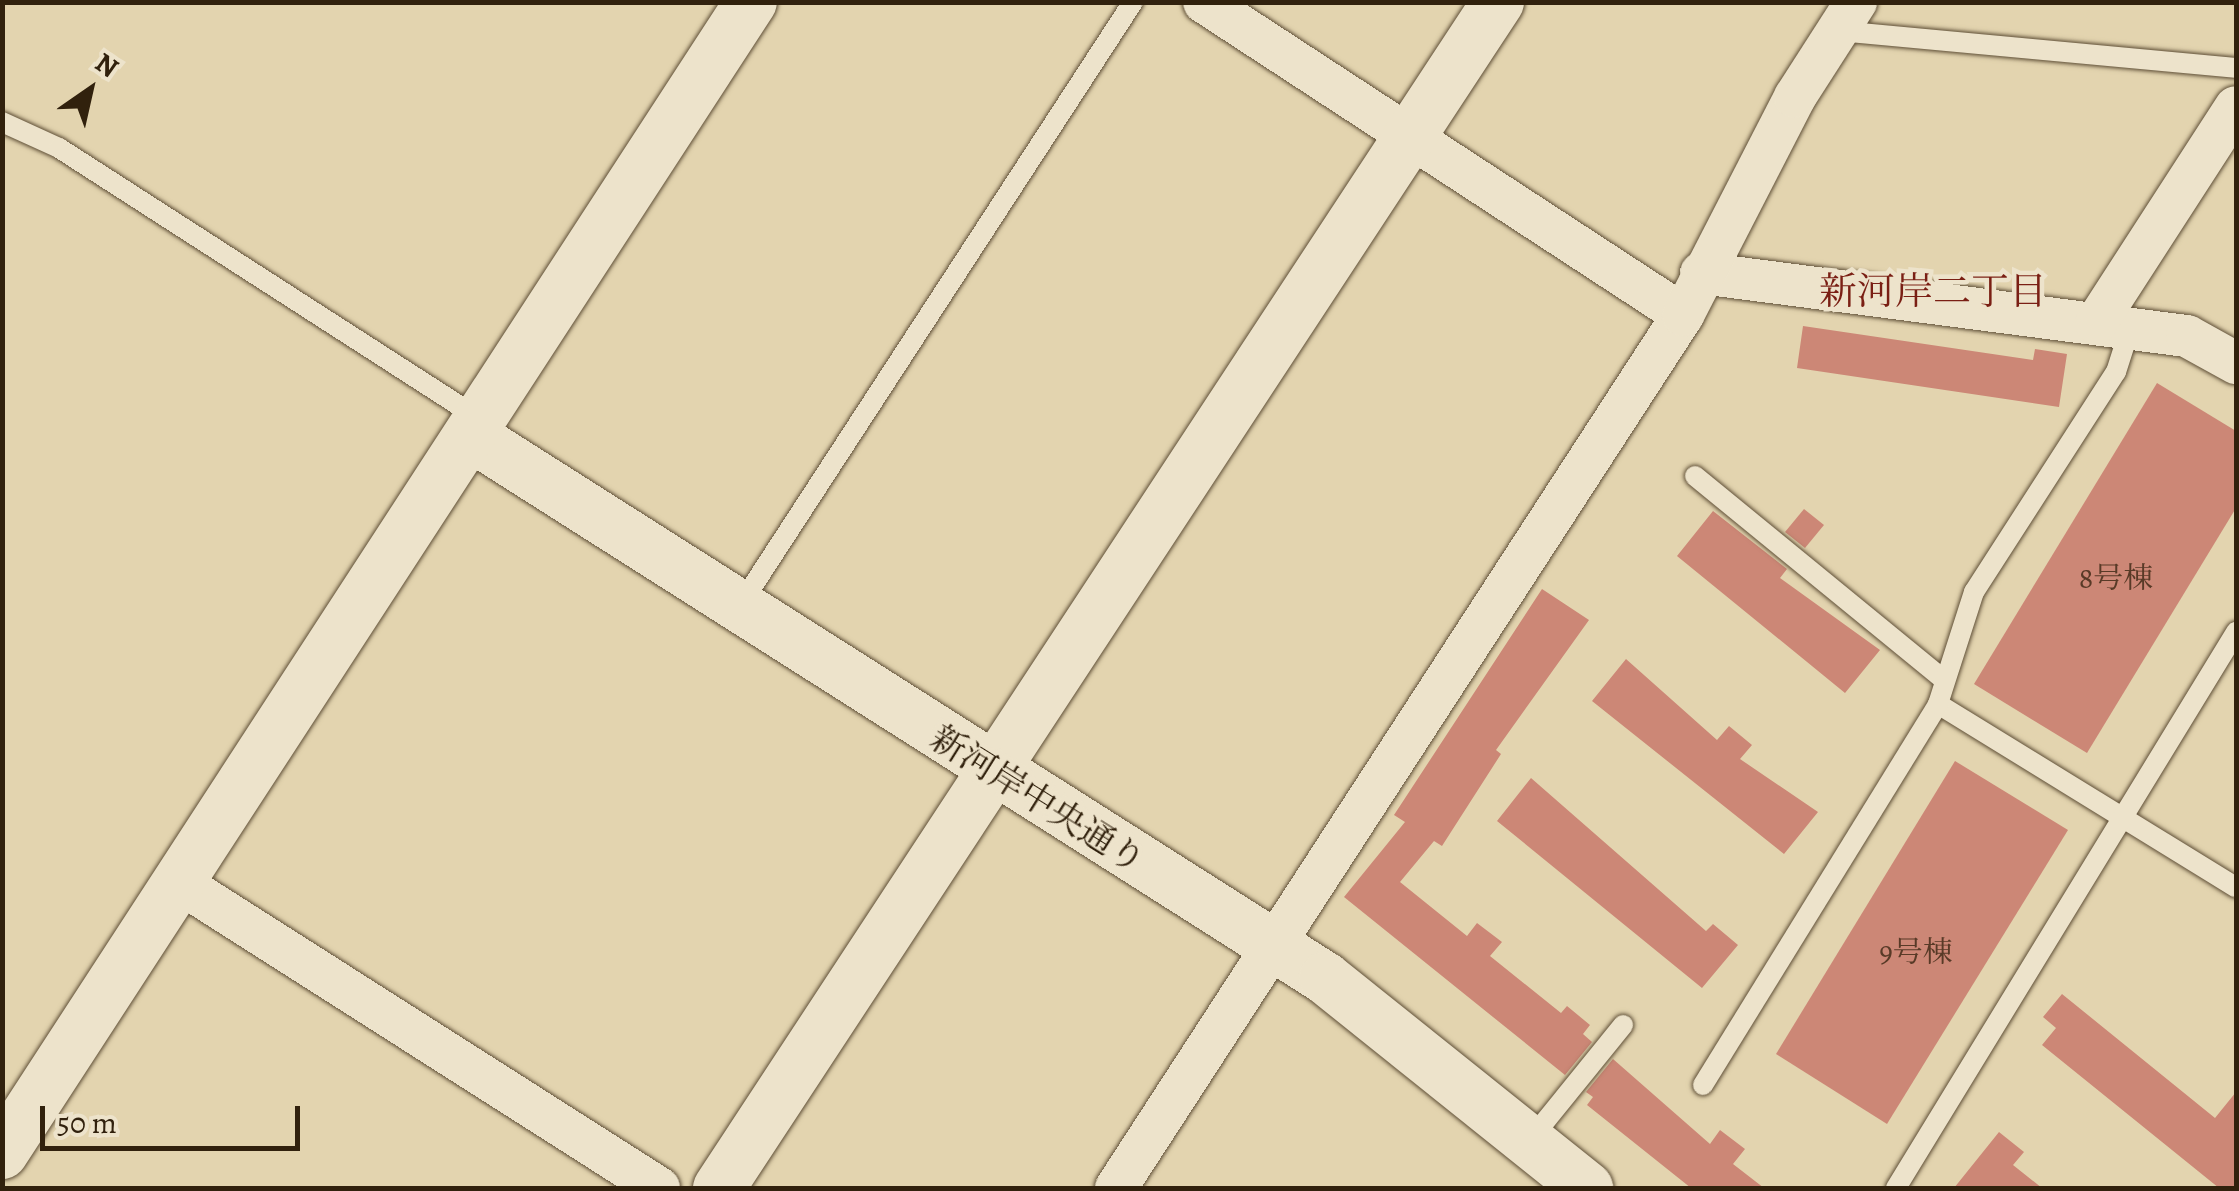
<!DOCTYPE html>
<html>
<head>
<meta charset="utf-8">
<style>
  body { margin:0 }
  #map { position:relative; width:2239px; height:1191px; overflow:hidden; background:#e3d4af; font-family:Alegreya,"Noto Serif JP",serif }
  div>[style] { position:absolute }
  .building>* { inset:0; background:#cc8776 }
  .roads { filter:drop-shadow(0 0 2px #5e4e36) drop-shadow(0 0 2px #5e4e36) }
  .service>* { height:20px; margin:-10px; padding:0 10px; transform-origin:10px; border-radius:10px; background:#ede3cb }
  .minor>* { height:42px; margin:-21px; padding:0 21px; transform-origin:21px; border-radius:21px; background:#ede3cb }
  .tertiary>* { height:52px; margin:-26px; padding:0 26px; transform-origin:26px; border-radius:26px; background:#ede3cb }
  span { translate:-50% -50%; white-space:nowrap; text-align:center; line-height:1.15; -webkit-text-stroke:9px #ede3cb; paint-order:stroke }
  .number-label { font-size:30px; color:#583a27 }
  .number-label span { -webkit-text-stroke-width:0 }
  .street-label { font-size:35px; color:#31210d }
  .neighbourhood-label { font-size:38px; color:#7a1f14 }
  .frame { position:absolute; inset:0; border:5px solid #31210d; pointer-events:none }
  .north { position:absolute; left:40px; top:40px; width:100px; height:100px; -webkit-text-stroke:8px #ede3cb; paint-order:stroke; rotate:34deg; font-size:28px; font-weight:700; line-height:40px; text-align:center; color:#31210d }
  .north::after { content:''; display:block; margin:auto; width:35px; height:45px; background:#31210d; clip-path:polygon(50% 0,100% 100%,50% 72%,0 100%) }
  .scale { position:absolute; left:40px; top:1106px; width:260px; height:45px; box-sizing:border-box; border:5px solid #31210d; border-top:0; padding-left:12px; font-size:30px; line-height:35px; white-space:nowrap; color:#31210d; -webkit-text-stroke:8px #ede3cb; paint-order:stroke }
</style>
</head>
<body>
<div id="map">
  <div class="building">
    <div style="clip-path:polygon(1803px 326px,2033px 360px,2035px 349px,2067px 354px,2059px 407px,1797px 368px)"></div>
    <div style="clip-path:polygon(2157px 383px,2236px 431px,2236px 508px,2087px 753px,1974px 684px)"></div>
    <div style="clip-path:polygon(1804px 509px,1824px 525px,1805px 548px,1785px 532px)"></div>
    <div style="clip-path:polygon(1713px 511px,1787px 569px,1780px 578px,1880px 650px,1845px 693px,1677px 556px)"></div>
    <div style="clip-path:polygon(1542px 589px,1589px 620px,1496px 750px,1501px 754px,1442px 846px,1434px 841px,1400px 882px,1467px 936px,1477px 923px,1502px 942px,1490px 956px,1561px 1013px,1567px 1006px,1590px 1025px,1583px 1034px,1592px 1042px,1565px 1075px,1344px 897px,1405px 822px,1394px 815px)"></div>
    <div style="clip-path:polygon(1626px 659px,1717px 740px,1729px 726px,1752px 745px,1740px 759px,1818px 812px,1784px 854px,1592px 701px)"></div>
    <div style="clip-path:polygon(1955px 761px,2068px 830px,1887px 1124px,1776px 1054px)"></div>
    <div style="clip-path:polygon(1531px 778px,1706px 931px,1713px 924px,1738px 945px,1702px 988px,1497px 821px)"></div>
    <div style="clip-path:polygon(2062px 994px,2215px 1118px,2236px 1092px,2236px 1188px,2219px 1188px,2042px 1045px,2056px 1028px,2043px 1017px)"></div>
    <div style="clip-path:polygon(1613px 1059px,1710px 1144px,1720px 1130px,1745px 1149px,1733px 1164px,1764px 1188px,1691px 1188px,1587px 1105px,1593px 1097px,1586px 1092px)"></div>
    <div style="clip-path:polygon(1999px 1132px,2024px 1152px,2013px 1165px,2042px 1188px,1954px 1188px)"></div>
  </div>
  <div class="roads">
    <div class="service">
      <div style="left:1838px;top:31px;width:400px;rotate:5.3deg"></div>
      <div style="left:2px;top:122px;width:63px;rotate:24.5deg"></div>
      <div style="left:59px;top:148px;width:501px;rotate:32.77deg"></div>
      <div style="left:1695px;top:476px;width:319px;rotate:39.3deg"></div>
      <div style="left:741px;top:604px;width:718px;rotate:-56.93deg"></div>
      <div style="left:1938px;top:704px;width:350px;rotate:31.6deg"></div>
      <div style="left:1703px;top:1085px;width:448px;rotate:-58.3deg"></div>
      <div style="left:1938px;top:704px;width:118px;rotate:-72.2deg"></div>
      <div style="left:1974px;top:592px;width:262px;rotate:-57.2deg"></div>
      <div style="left:2116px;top:372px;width:46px;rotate:-72.3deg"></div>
      <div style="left:1530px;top:1140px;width:148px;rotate:-51deg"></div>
      <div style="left:1896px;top:1188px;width:652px;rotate:-58.55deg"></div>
    </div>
    <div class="minor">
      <div style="left:1204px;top:2px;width:572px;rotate:33.16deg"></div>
      <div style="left:1701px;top:273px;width:490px;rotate:7.4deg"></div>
      <div style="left:2187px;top:336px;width:56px;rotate:28.9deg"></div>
      <div style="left:2096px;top:323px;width:257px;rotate:-57.1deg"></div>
      <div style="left:180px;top:883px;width:568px;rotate:32.49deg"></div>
      <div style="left:1116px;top:1188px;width:1041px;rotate:-57deg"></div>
      <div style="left:1683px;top:315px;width:245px;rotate:-62.8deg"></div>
      <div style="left:1795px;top:97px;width:113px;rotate:-57.3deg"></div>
    </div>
    <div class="tertiary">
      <div style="left:470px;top:435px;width:1013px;rotate:32.42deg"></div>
      <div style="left:1325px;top:978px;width:336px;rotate:38.7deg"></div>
      <div style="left:2px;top:1153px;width:1373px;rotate:-56.95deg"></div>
      <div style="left:719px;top:1188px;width:1419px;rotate:-56.7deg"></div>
    </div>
  </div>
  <div class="number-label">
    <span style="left:2116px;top:578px">8号棟</span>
    <span style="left:1916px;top:952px">9号棟</span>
  </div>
  <div class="street-label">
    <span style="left:1038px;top:799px;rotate:32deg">新河岸中央通り</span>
  </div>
  <div class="neighbourhood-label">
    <span style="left:1933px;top:292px">新河岸二丁目</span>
  </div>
  <div class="frame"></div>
  <div class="north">N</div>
  <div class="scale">50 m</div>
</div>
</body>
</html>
